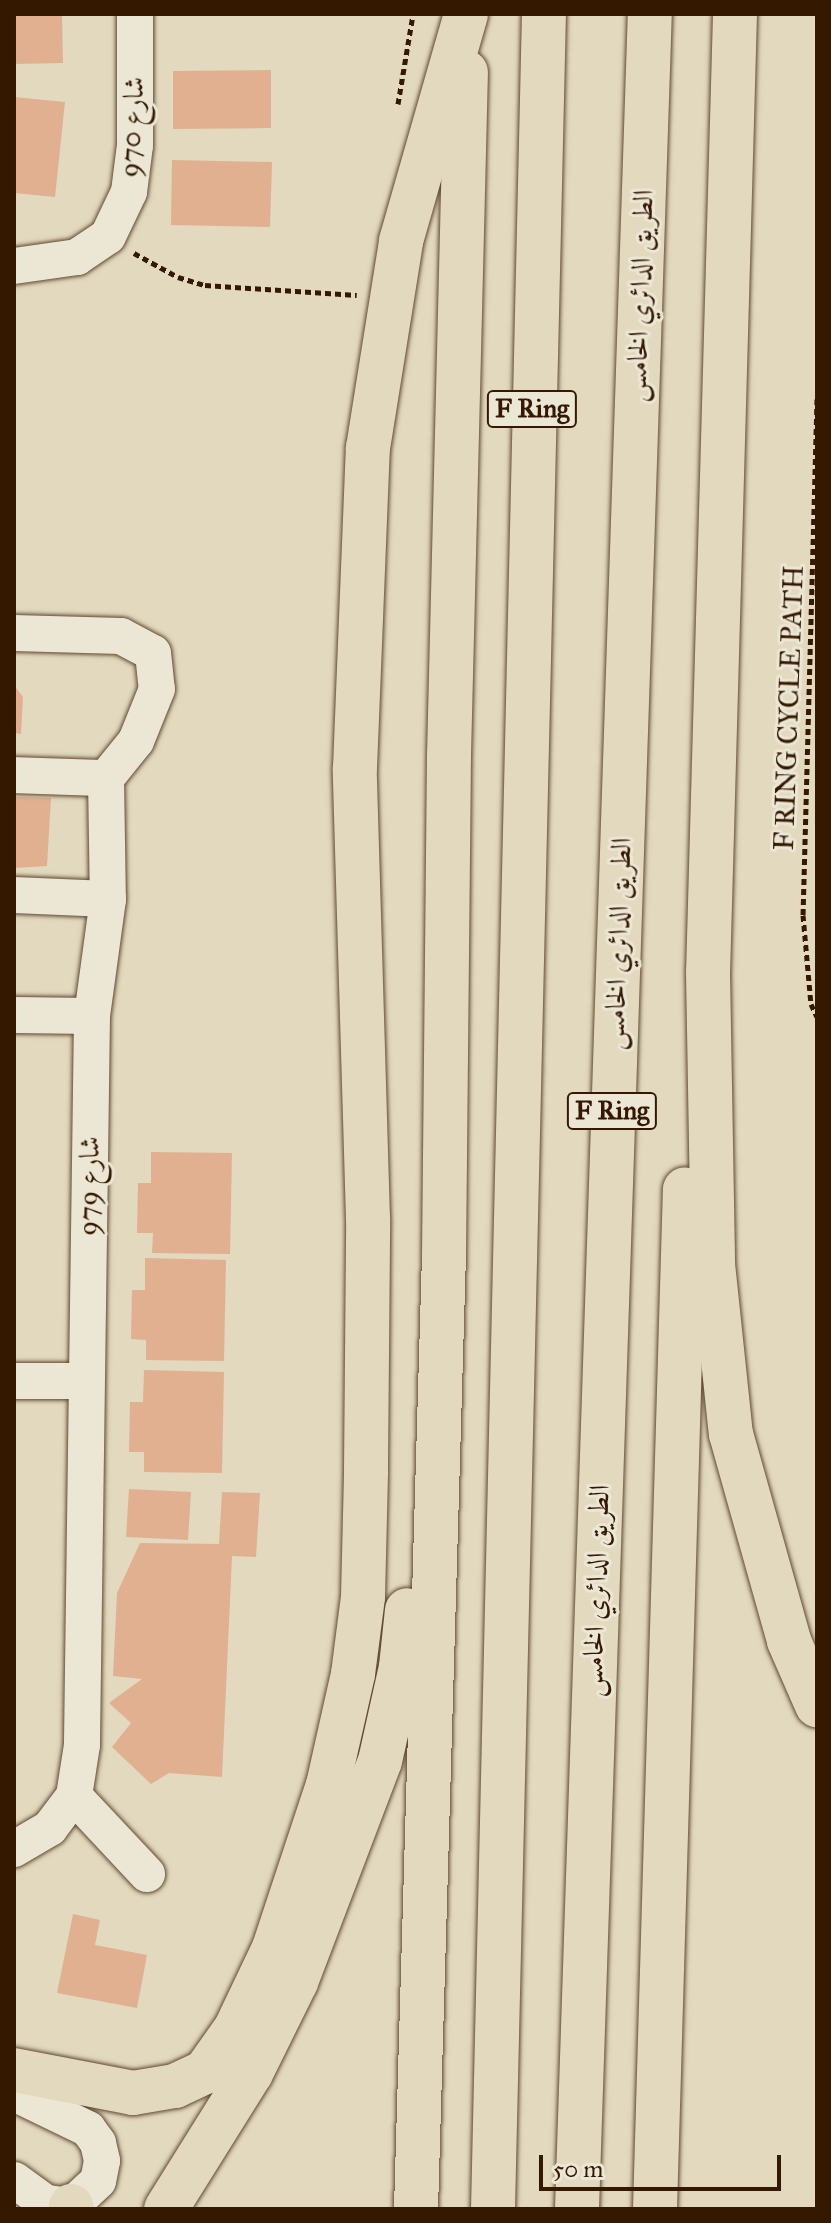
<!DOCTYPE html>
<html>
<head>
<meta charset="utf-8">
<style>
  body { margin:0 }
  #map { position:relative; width:831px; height:2223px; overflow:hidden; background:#e2d9be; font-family:"IM FELL Great Primer",Amiri,serif }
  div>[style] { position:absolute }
  .building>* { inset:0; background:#e0b091 }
  .path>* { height:5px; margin-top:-2.5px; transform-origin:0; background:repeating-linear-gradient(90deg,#341900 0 6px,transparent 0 10px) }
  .roads { filter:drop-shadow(0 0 2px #604930) drop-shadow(0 0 2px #604930) }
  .minor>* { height:36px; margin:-18px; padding:0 18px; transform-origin:18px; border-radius:18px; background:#ece6d5 }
  .highway>* { height:44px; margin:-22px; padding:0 22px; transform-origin:22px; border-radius:22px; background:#e2d9be }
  span { translate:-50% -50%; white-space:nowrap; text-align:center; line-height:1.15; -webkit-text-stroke:6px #ece6d5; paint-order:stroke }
  .shield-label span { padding:2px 6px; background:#ece6d5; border:2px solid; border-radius:6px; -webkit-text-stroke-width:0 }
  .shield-label { font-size:26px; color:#341900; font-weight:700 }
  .street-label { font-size:28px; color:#341900 }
  .frame { position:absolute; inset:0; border:16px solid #341900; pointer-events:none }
  .scale { position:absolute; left:539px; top:2155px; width:242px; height:36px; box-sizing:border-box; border:4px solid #341900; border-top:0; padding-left:10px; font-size:24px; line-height:28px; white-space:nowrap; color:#341900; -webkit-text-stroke:6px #ece6d5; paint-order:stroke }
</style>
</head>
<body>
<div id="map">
  <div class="building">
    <div style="clip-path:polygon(14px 14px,62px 14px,63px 63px,14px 64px)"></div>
    <div style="clip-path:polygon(271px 70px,271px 128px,173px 129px,173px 71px)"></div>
    <div style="clip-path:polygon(14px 97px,65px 102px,55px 197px,14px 193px)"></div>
    <div style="clip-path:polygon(172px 160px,272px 162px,270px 227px,171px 225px)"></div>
    <div style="clip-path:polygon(14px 685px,23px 697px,21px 734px,14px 733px)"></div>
    <div style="clip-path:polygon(16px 797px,51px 798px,47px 866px,15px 868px)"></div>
    <div style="clip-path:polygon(151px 1152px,232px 1153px,230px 1254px,152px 1253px,153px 1233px,137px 1233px,138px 1183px,151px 1183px)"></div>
    <div style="clip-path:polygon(145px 1258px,226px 1260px,224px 1361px,146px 1360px,146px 1340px,131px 1339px,132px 1290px,145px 1290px)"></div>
    <div style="clip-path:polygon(144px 1370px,224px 1372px,222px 1473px,144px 1472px,144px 1452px,129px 1452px,130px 1402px,143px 1402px)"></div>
    <div style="clip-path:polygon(129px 1489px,191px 1492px,188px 1540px,126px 1537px)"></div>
    <div style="clip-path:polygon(222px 1492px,260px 1493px,256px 1557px,232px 1556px,222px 1777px,169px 1773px,151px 1784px,112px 1747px,131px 1723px,109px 1703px,142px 1679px,113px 1676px,117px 1593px,140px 1543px,219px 1544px)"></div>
    <div style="clip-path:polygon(73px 1914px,100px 1920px,95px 1945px,147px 1955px,137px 2008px,57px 1993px)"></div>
  </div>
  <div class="path">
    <div style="left:398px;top:104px;width:91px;rotate:-80.5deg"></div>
    <div style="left:134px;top:253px;width:50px;rotate:28.6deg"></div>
    <div style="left:178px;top:277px;width:28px;rotate:17deg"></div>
    <div style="left:205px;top:285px;width:152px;rotate:3.8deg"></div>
    <div style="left:817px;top:399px;width:516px;rotate:91.55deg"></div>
    <div style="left:803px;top:915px;width:89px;rotate:84.9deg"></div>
    <div style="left:811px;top:1004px;width:14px;rotate:65deg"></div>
  </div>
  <div class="roads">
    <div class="minor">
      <div style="left:14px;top:266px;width:64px;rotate:-8.1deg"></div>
      <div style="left:77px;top:257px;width:37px;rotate:-34deg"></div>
      <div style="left:108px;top:236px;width:49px;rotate:-64.5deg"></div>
      <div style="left:129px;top:192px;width:47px;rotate:-82.7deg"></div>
      <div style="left:135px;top:145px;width:131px;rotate:-90deg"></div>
      <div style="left:14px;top:633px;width:107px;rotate:1.6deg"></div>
      <div style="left:121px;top:636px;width:36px;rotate:28deg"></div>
      <div style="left:153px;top:653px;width:36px;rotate:84deg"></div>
      <div style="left:157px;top:689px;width:56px;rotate:112deg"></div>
      <div style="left:136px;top:741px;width:48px;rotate:129deg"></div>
      <div style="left:106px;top:778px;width:121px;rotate:89.1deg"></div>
      <div style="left:108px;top:899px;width:118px;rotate:97.8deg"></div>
      <div style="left:92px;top:1016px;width:729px;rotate:90.79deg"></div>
      <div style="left:82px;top:1745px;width:52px;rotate:98.9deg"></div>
      <div style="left:74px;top:1796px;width:40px;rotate:127deg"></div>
      <div style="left:50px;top:1828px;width:42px;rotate:149.7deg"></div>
      <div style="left:14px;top:775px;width:92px;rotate:1.9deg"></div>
      <div style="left:14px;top:895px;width:94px;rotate:2.4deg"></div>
      <div style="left:14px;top:1015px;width:78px;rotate:0.7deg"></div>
      <div style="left:14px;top:1381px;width:72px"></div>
      <div style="left:74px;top:1796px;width:107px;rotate:46.9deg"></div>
      <div style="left:14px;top:2093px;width:82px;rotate:25.9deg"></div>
      <div style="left:88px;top:2129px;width:17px;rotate:54deg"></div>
      <div style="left:98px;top:2143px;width:18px;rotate:77deg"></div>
      <div style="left:102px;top:2161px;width:20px;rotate:101deg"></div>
      <div style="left:98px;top:2181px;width:37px;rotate:137deg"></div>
      <div style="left:71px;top:2206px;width:25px;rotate:-173deg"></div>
      <div style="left:46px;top:2203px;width:39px;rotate:-144deg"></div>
    </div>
    <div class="highway">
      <div style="left:735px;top:14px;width:958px;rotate:91.61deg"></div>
      <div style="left:708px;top:972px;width:292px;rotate:89deg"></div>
      <div style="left:713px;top:1264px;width:171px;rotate:84deg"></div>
      <div style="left:731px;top:1434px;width:215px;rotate:74.3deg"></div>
      <div style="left:789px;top:1641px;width:70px;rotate:66.4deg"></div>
      <div style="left:14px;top:2070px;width:121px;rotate:10.9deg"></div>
      <div style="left:133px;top:2093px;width:43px;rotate:-9.5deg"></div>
      <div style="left:175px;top:2086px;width:33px;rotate:-25deg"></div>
      <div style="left:205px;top:2072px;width:54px;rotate:-54.8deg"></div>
      <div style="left:236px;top:2028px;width:89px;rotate:-64.6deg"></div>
      <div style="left:274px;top:1948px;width:172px;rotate:-71.7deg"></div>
      <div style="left:328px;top:1785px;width:114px;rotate:-77.3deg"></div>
      <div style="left:353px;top:1674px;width:78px;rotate:-82.6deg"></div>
      <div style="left:363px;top:1597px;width:127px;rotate:-88.6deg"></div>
      <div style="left:366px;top:1470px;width:251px;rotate:-89.5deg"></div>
      <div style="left:368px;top:1219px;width:451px;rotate:-91.7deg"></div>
      <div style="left:355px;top:768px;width:320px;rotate:-87.7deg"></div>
      <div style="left:368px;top:448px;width:210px;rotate:-80.9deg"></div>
      <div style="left:401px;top:241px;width:236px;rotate:-74deg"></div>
      <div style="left:71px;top:2206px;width:3px;rotate:72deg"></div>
      <div style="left:166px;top:2209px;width:160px;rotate:-58deg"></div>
      <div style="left:251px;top:2073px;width:102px;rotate:-63.7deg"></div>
      <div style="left:296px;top:1982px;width:236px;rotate:-69.2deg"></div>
      <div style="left:380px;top:1761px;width:96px;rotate:-77.4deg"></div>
      <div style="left:401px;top:1667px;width:57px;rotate:-84deg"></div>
      <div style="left:416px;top:2209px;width:952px;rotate:-88.32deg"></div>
      <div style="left:444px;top:1257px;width:501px;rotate:-89.43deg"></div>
      <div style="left:449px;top:756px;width:684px;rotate:-88.58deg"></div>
      <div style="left:493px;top:2209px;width:2196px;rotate:-88.67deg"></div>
      <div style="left:577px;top:2209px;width:2196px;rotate:-88.1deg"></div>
      <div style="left:655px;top:2209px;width:1020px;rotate:-88.32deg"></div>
    </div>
  </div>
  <div class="shield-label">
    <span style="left:532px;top:409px">F Ring</span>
    <span style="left:612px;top:1111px">F Ring</span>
  </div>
  <div class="street-label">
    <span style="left:132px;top:127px;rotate:-87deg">شارع 970</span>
    <span style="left:640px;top:296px;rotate:-88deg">الطريق الدائري الخامس</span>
    <span style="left:789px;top:708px;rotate:-88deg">F RING CYCLE PATH</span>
    <span style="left:618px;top:944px;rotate:-88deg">الطريق الدائري الخامس</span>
    <span style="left:89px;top:1186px;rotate:-89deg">شارع 979</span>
    <span style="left:596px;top:1591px;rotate:-88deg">الطريق الدائري الخامس</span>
  </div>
  <div class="frame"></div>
  <div class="scale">50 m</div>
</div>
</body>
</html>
